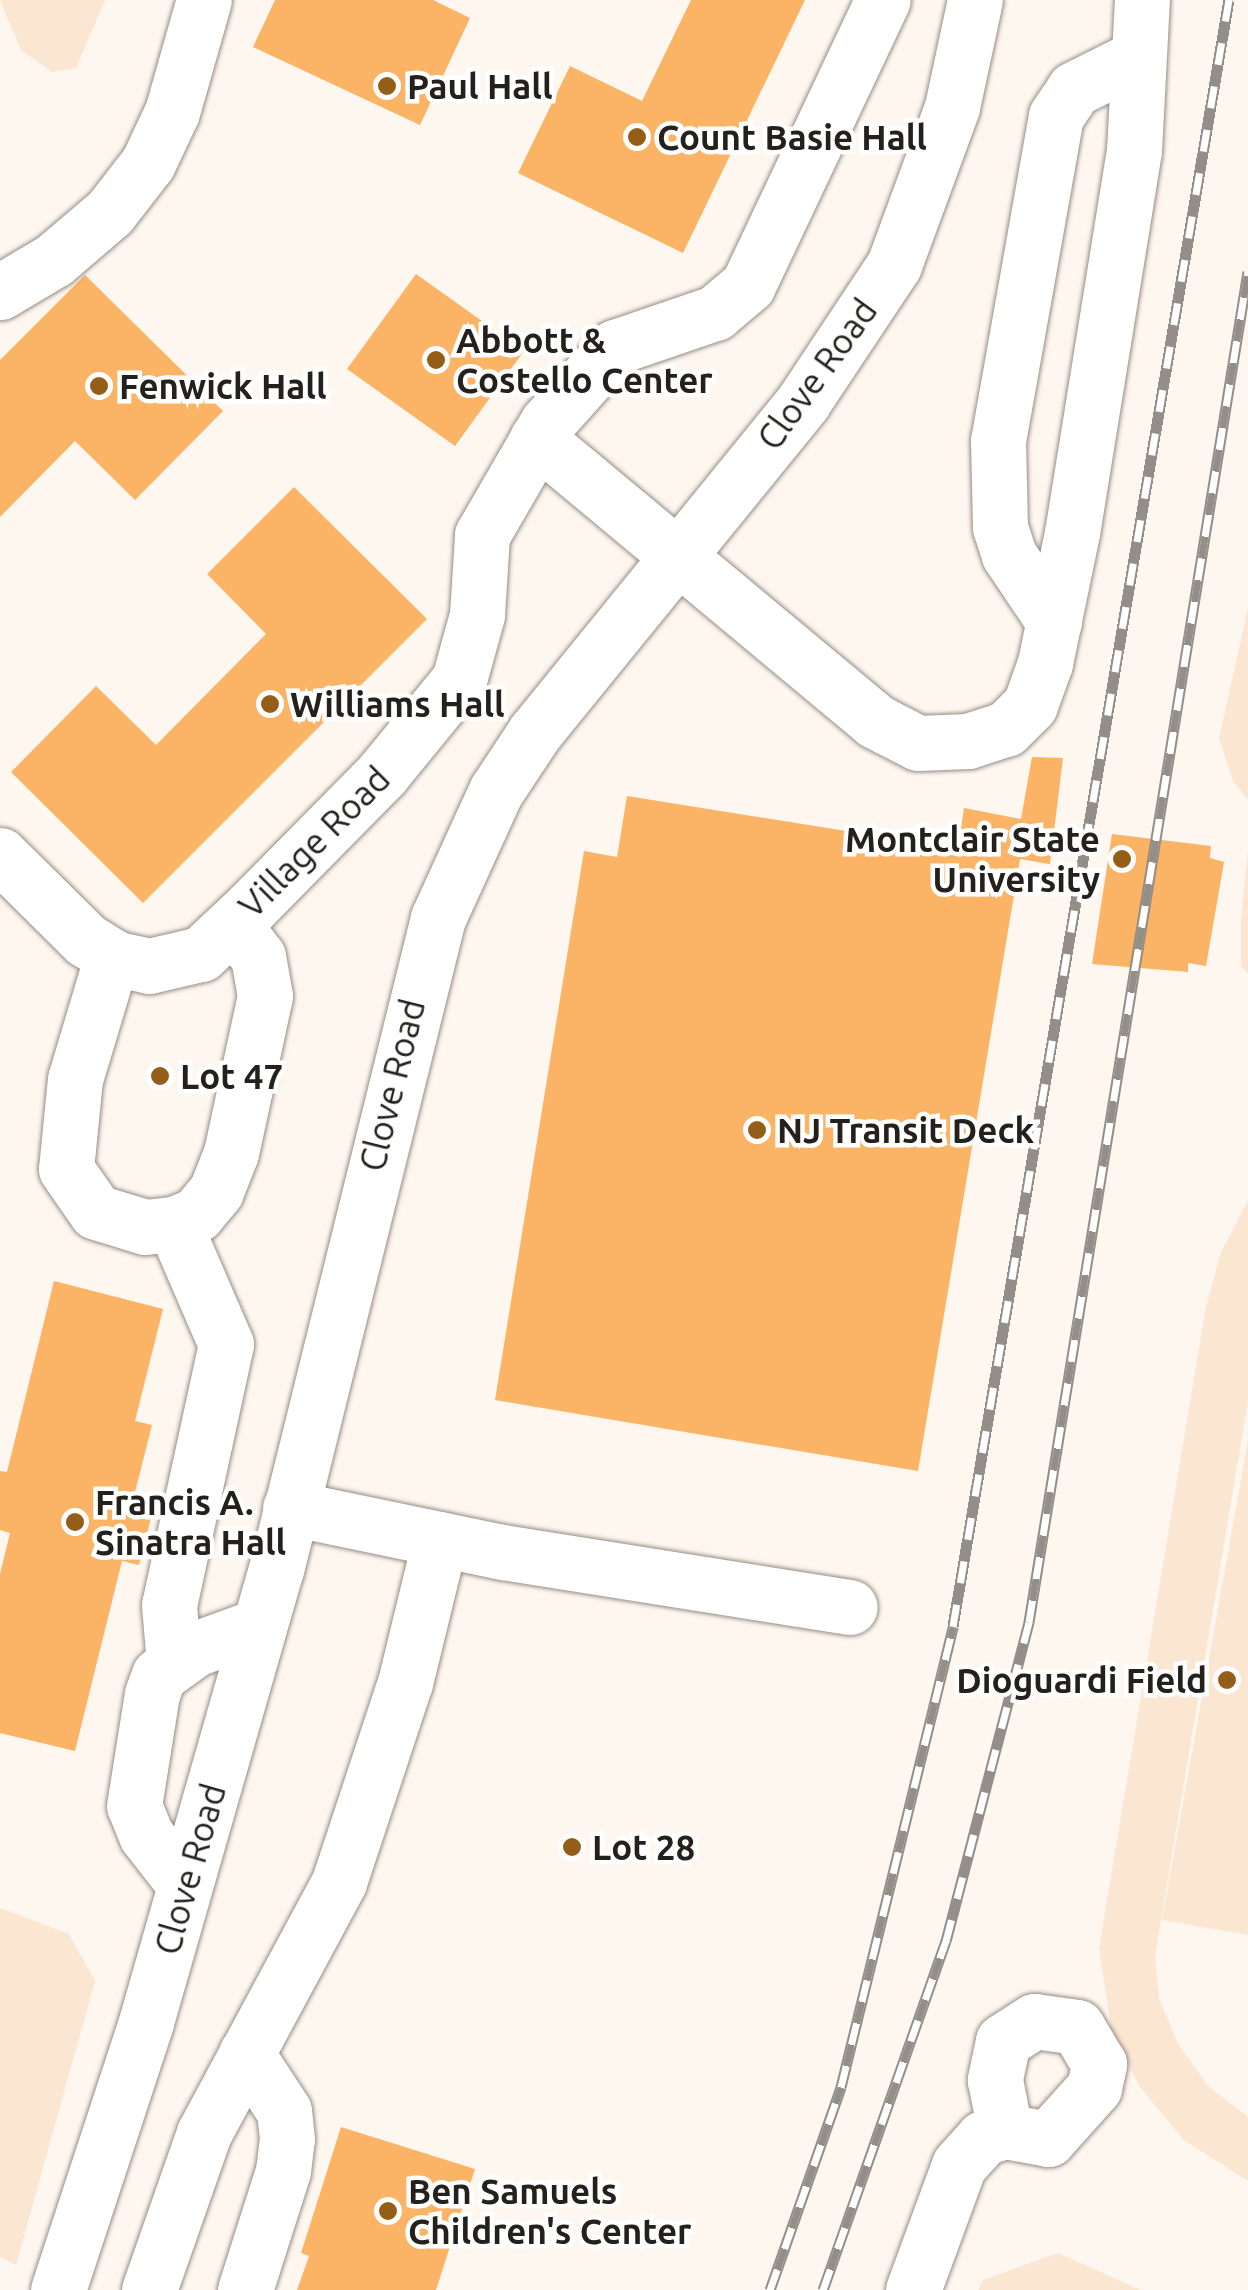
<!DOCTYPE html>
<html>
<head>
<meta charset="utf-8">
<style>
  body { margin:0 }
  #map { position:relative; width:1248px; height:2290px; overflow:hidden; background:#fef7f0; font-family:Ubuntu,sans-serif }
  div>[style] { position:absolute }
  .green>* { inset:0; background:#fbe6d2 }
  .building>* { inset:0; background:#fbb365 }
  .roads { filter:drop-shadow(0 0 2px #968c82) drop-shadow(0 0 2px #968c82) }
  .minor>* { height:55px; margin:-27.5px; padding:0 27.5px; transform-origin:27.5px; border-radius:27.5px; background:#fff }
  .rail>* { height:11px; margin-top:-5.5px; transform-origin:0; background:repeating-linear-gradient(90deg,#fff 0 22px,#938e88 0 44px); box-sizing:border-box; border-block:2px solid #938e88 }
  .dots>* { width:28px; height:28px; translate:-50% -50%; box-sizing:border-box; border:5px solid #fff; border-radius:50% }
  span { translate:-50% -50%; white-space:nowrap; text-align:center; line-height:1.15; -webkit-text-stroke:9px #fff; paint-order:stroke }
  .poi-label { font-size:35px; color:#24201c; font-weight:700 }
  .left { translate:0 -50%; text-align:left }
  .right { translate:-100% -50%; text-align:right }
  .street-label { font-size:35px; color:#24201c }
</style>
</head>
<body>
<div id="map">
  <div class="green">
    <div style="clip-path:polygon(0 0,105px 0,76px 68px,52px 72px,21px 50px)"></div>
    <div style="clip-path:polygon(1248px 608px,1248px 800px,1233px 781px,1219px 738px)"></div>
    <div style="clip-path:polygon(1248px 850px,1248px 974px,1241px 966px,1241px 920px)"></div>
    <div style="clip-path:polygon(1248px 1201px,1248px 1401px,1155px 1956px,1159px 1998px,1178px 2044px,1209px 2087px,1248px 2117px,1248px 2181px,1184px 2140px,1140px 2087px,1112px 2034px,1099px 1948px,1206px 1307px,1221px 1252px)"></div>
    <div style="clip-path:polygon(1248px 1441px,1248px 1935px,1162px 1920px)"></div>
    <div style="clip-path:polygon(0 1908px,69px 1934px,95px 1981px,16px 2265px,0 2257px)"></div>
    <div style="clip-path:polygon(1058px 2253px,1141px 2290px,978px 2290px,983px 2280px)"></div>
  </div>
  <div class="building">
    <div style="clip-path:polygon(275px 0,433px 0,470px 18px,420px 125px,253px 47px)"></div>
    <div style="clip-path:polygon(691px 0,805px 0,683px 253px,518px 173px,570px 66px,642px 101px)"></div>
    <div style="clip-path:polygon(416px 274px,524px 351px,455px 446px,347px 369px)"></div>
    <div style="clip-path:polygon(85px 275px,223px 411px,135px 500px,75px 441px,0 517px,0 360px)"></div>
    <div style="clip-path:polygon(294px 487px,427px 619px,143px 903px,11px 772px,96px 686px,156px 745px,266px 634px,207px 574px)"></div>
    <div style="clip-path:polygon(1032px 757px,1063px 758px,1050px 864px,1020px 859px,918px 1471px,495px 1400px,584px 851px,617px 857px,627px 796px,958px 849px,964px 808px,1021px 819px)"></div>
    <div style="clip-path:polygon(1112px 834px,1211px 846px,1210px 858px,1224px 862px,1206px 966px,1188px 963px,1188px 972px,1092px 964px)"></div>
    <div style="clip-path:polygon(54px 1281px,163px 1309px,135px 1421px,152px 1425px,131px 1508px,152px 1514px,139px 1565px,122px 1561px,75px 1751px,0 1733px,0 1574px,10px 1533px,0 1530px,0 1471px,7px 1472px)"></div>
    <div style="clip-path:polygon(341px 2127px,475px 2169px,436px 2290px,297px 2290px,309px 2256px,301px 2253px)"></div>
  </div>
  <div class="roads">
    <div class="minor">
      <div style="left:0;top:292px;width:63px;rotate:-30.7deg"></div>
      <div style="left:54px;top:260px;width:74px;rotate:-40.6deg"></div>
      <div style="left:110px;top:212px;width:62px;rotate:-52.2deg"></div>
      <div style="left:148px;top:163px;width:56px;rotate:-64.8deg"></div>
      <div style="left:172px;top:112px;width:116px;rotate:-74.1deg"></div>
      <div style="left:537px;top:439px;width:440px;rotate:39.8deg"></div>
      <div style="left:875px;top:721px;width:48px;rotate:27.1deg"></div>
      <div style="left:918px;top:743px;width:50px;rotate:-2.3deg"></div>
      <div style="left:968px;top:741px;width:40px;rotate:-18deg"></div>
      <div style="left:1006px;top:729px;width:34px;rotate:-45deg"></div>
      <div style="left:1030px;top:705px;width:45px;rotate:-70.3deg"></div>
      <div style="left:1045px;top:663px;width:133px;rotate:-78.3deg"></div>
      <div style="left:1072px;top:533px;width:387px;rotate:-80.8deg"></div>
      <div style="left:1134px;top:151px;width:151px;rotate:-87deg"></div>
      <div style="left:1054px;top:622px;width:81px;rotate:-123.9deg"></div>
      <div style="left:1009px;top:555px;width:28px;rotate:-108deg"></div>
      <div style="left:1000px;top:528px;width:87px;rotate:-91.3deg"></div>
      <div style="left:998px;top:441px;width:330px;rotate:-79.9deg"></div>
      <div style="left:1056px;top:116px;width:32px;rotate:-56deg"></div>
      <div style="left:1074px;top:89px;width:69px;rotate:-26.6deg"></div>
      <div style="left:0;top:855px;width:121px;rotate:44.7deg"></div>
      <div style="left:86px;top:940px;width:36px;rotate:32deg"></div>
      <div style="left:117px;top:959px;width:33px;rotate:12deg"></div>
      <div style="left:149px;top:966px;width:53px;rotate:-13deg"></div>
      <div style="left:201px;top:954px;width:69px;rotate:-43.2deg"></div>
      <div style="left:251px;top:907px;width:187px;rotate:-45.4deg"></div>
      <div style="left:382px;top:774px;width:122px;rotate:-50.7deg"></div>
      <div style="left:459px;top:680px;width:67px;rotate:-74.5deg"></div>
      <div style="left:477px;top:615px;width:80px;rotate:-86.4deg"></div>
      <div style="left:482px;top:535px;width:129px;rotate:-59.9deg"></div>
      <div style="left:547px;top:423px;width:102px;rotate:-48.2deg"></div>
      <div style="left:615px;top:347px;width:106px;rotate:-18.8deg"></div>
      <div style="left:715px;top:313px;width:43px;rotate:-40.3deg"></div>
      <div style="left:748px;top:285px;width:315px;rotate:-64.7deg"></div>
      <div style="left:112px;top:956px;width:128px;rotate:106.7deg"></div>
      <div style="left:75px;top:1079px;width:90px;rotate:95.7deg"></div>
      <div style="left:66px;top:1169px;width:52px;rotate:55.1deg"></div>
      <div style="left:96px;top:1212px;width:51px;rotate:17deg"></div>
      <div style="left:145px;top:1227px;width:29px;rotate:-6deg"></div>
      <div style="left:174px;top:1224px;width:25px;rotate:-23deg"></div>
      <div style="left:197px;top:1214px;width:30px;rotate:-50deg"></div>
      <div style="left:216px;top:1191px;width:41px;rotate:-68.5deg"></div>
      <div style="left:231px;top:1153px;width:161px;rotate:-77.8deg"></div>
      <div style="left:265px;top:996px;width:40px;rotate:-100deg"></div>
      <div style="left:258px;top:957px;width:41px;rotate:-127.1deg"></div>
      <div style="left:174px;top:1224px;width:131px;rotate:66.6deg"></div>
      <div style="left:226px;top:1344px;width:267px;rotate:102.3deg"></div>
      <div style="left:169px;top:1605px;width:58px;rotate:85.1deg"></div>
      <div style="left:290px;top:1508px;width:217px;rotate:11.7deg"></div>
      <div style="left:502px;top:1552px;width:352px;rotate:9deg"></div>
      <div style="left:185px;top:1885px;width:63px;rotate:-128deg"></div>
      <div style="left:146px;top:1835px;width:31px;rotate:-112deg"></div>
      <div style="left:134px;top:1806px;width:113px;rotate:-80.9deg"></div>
      <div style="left:152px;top:1694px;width:20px;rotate:-70deg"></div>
      <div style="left:159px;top:1675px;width:44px;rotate:-35.8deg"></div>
      <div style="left:195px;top:1649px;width:67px;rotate:-20.1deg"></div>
      <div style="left:58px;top:2290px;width:282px;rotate:-71.8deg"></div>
      <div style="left:146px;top:2022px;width:470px;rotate:-74deg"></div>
      <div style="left:276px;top:1570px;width:672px;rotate:-76.05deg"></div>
      <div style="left:438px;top:918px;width:140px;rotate:-65.5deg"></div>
      <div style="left:496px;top:791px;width:71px;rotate:-56.5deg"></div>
      <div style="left:535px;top:732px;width:425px;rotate:-50.9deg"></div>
      <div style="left:803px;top:402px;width:164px;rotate:-56.4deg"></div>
      <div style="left:894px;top:265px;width:168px;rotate:-69.8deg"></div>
      <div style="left:952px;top:107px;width:109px;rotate:-77.9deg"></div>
      <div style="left:149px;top:2290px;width:166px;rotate:-70.7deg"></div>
      <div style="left:204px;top:2133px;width:285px;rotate:-61.7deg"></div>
      <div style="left:339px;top:1882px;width:210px;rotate:-71.7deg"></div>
      <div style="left:405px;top:1683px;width:148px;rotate:-76.3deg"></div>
      <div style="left:245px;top:2290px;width:125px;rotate:-72.3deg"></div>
      <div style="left:283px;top:2171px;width:32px;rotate:-83deg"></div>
      <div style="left:287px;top:2139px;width:28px;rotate:-96deg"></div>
      <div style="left:284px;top:2111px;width:69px;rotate:-123.2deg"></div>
      <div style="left:913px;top:2290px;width:133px;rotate:-69.8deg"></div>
      <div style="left:959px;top:2165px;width:36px;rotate:-48deg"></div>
      <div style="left:983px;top:2138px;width:23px;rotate:-18deg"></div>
      <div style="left:1005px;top:2131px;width:44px;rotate:10.5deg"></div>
      <div style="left:1048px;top:2139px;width:69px;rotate:-48deg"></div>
      <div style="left:1094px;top:2088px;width:25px;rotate:-78deg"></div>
      <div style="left:1099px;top:2064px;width:43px;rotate:-120.7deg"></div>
      <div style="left:1077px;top:2027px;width:43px;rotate:-172.1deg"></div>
      <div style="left:1034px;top:2021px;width:37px;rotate:147deg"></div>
      <div style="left:1003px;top:2041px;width:40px;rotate:102deg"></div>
      <div style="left:995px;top:2080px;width:52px;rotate:78.9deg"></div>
    </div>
  </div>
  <div class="rail">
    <div style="left:770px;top:2290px;width:215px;rotate:-70.7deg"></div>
    <div style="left:841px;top:2087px;width:474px;rotate:-76.3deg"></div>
    <div style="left:953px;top:1626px;width:1649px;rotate:-80.37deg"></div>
    <div style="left:823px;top:2290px;width:370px;rotate:-70.6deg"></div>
    <div style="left:946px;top:1941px;width:330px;rotate:-75.4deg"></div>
    <div style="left:1029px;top:1622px;width:1368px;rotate:-80.79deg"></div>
  </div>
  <div class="dots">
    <div style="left:387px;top:86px;background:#955e18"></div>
    <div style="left:637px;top:137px;background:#955e18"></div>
    <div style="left:436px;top:360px;background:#955e18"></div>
    <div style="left:99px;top:386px;background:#955e18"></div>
    <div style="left:270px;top:704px;background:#955e18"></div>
    <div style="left:1122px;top:859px;background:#955e18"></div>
    <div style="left:160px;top:1076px;background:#955e18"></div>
    <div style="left:757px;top:1130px;background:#955e18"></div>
    <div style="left:75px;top:1522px;background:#955e18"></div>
    <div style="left:1227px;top:1680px;background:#955e18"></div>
    <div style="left:572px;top:1847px;background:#955e18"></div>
    <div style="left:388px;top:2211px;background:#955e18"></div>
  </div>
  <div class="poi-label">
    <span class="left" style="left:407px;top:86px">Paul Hall</span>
    <span class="left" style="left:657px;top:137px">Count Basie Hall</span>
    <span class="left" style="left:456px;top:360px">Abbott &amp;<br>Costello Center</span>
    <span class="left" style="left:119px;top:386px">Fenwick Hall</span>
    <span class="left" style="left:290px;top:704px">Williams Hall</span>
    <span class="right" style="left:1100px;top:859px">Montclair State<br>University</span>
    <span class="left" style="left:180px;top:1076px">Lot 47</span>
    <span class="left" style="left:777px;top:1130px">NJ Transit Deck</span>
    <span class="left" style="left:95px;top:1522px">Francis A.<br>Sinatra Hall</span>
    <span class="right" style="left:1207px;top:1680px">Dioguardi Field</span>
    <span class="left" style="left:592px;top:1847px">Lot 28</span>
    <span class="left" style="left:408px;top:2211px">Ben Samuels<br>Children's Center</span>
  </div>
  <div class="street-label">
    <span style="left:817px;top:374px;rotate:-54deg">Clove Road</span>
    <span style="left:314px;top:842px;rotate:-45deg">Village Road</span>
    <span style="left:392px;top:1085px;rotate:-76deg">Clove Road</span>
    <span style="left:190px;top:1869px;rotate:-74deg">Clove Road</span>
  </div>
</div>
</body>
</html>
